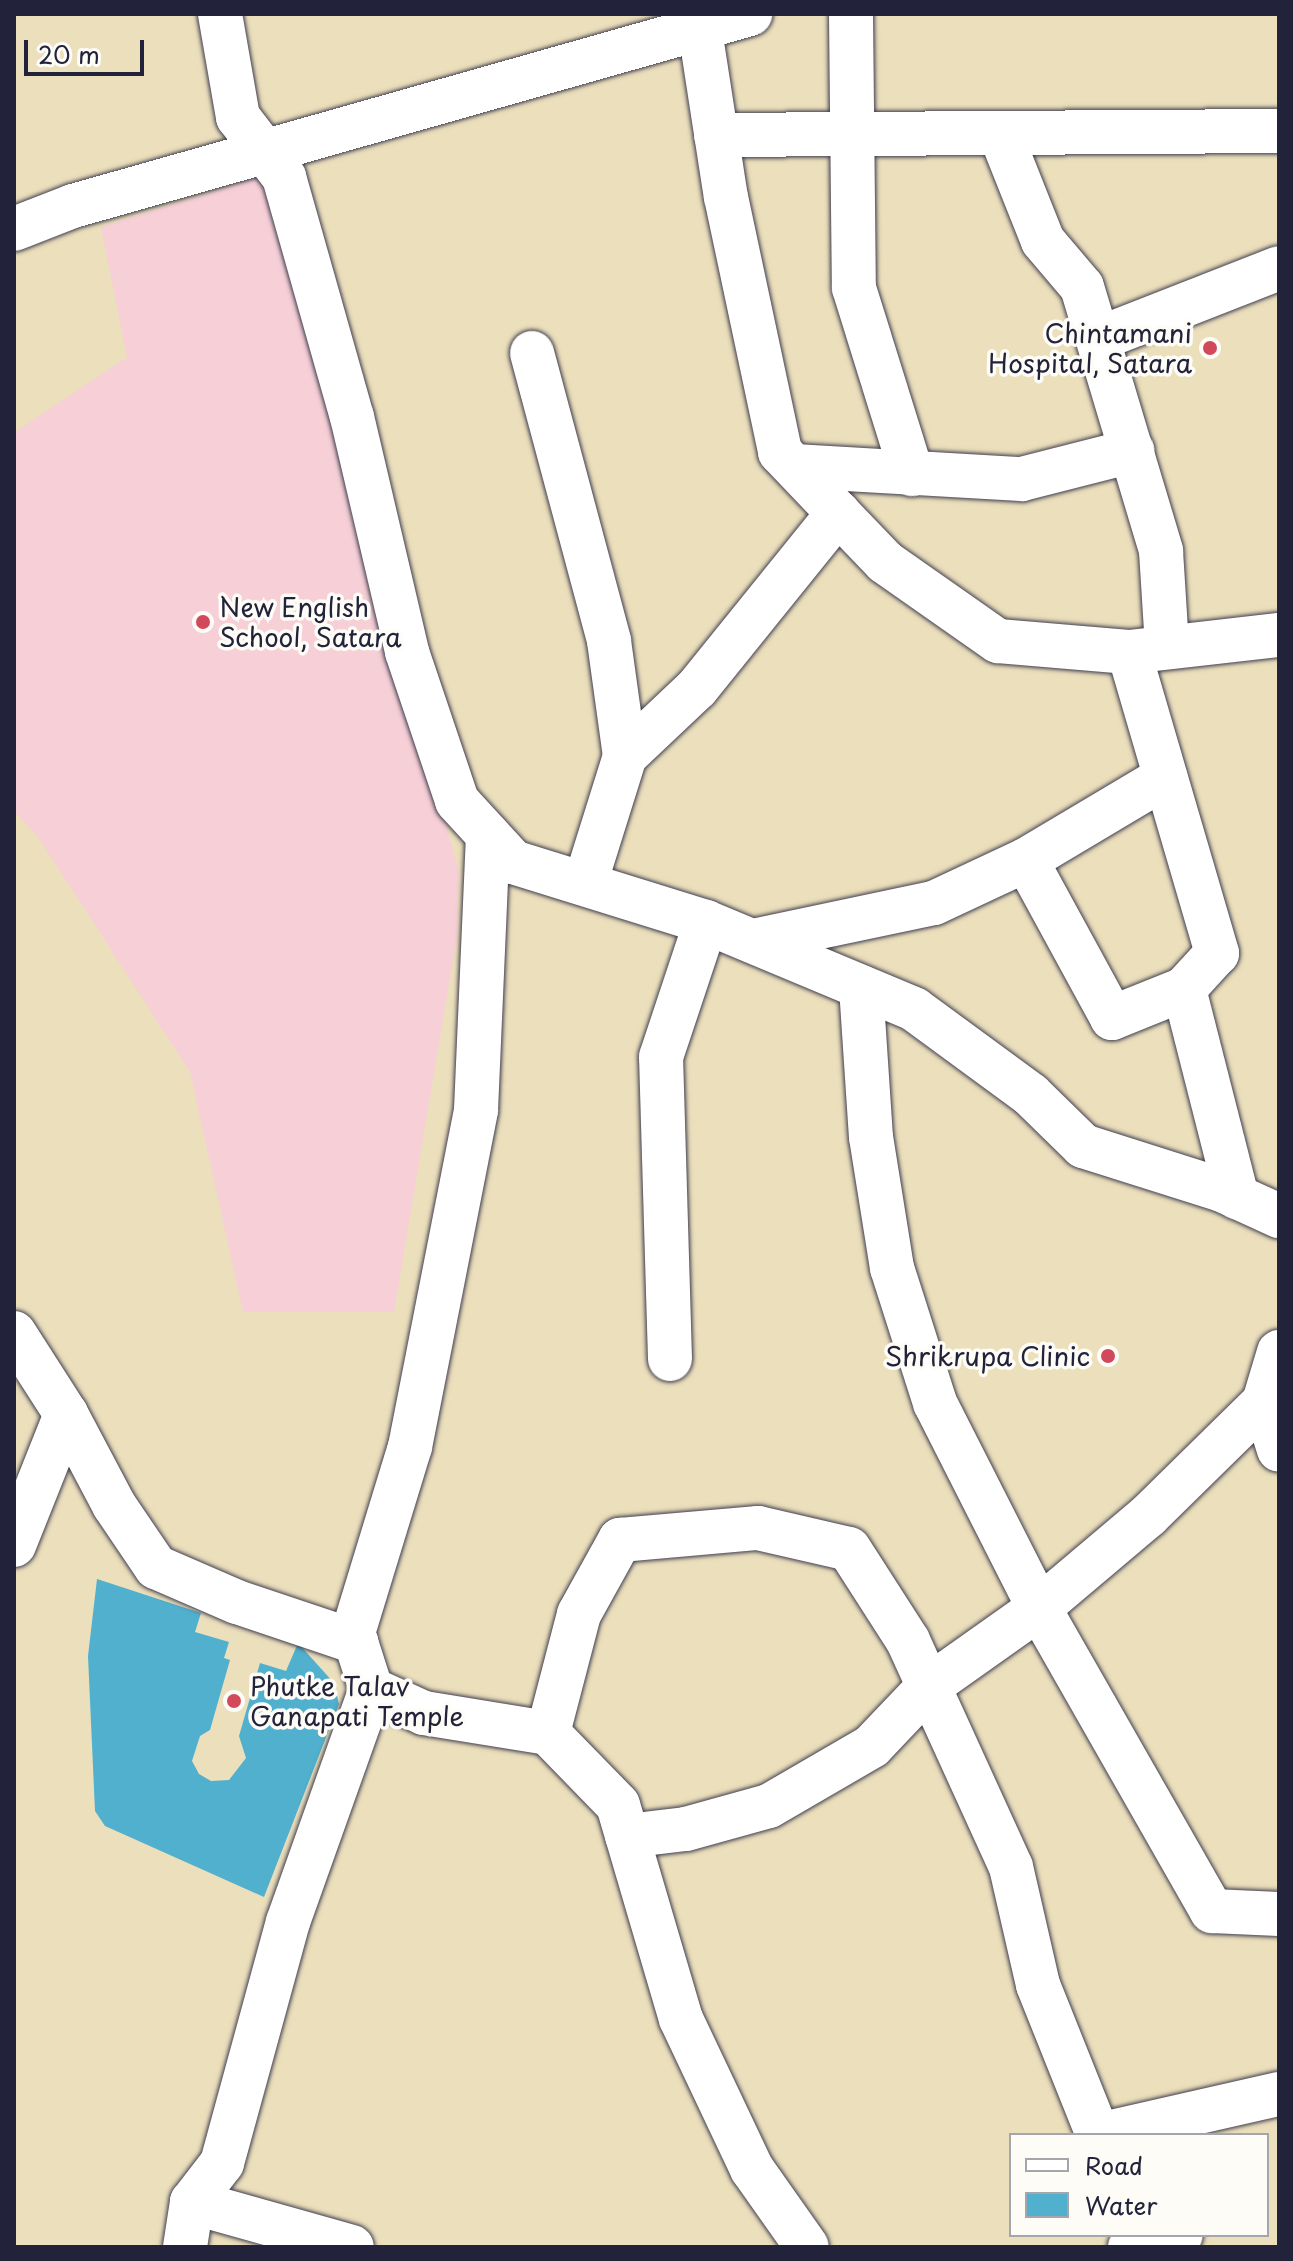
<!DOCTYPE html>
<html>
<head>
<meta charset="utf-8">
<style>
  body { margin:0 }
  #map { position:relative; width:1293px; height:2261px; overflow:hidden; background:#ebdfbc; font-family:"Playpen Sans",sans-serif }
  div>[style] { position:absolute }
  .built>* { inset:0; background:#f6cfd7 }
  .water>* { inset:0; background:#50b0ce }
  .roads { filter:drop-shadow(0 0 2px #403e4e) drop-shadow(0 0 2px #403e4e) }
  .minor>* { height:44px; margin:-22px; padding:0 22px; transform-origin:22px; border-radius:22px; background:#fff }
  .dots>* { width:22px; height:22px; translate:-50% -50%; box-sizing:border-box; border:4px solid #fdfcf7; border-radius:50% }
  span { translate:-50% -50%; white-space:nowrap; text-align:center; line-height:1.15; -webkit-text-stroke:7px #fdfcf7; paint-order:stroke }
  .poi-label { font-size:26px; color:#22223b }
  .right { translate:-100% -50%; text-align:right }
  .left { translate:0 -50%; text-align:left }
  .frame { position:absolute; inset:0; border:16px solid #22223b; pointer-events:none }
  .legend { position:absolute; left:1009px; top:2133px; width:260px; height:104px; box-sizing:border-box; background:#fdfcf7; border:2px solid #a5a5ac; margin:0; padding:10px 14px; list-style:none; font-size:24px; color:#22223b }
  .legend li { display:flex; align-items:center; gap:16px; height:40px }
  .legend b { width:40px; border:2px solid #a5a5ac }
  .scale { position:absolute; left:24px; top:40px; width:120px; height:36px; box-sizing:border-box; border:4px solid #22223b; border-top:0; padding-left:10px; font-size:24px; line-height:28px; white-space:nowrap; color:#22223b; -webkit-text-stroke:6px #fdfcf7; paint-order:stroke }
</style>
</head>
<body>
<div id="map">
  <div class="built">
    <div style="clip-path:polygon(263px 176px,304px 295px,459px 873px,457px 936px,394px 1312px,243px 1312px,190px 1072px,38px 837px,14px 811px,14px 433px,127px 357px,101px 227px)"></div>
  </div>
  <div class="water">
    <div style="clip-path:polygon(97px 1579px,201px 1613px,195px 1632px,229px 1642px,224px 1658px,230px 1660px,210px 1730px,200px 1736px,192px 1761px,199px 1774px,211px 1781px,229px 1780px,246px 1758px,239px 1736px,260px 1663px,286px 1671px,298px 1643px,334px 1683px,339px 1704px,264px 1897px,105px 1826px,95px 1811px,88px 1656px)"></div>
  </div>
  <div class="roads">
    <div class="minor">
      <div style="left:220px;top:14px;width:105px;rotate:80.1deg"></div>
      <div style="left:238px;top:117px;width:76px;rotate:52.5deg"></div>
      <div style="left:284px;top:177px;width:249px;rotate:74.2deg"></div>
      <div style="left:352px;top:417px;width:241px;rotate:76.8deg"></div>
      <div style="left:407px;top:652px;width:157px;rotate:71.4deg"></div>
      <div style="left:457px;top:801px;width:83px;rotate:47.4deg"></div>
      <div style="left:513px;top:862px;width:202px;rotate:17.3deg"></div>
      <div style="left:706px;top:922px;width:225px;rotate:22.7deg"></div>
      <div style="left:914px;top:1009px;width:145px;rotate:36.3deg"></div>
      <div style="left:1031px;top:1095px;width:73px;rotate:44.4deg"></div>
      <div style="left:1083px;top:1146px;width:146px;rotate:17.6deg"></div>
      <div style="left:1222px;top:1190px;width:63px;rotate:24.5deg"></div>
      <div style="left:851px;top:14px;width:274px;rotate:89.4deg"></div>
      <div style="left:854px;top:288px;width:195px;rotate:72.7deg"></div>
      <div style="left:700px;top:30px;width:169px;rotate:81.2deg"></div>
      <div style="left:726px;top:197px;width:261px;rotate:78deg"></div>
      <div style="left:780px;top:452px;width:84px;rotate:46.4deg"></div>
      <div style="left:838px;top:513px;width:68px;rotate:46.2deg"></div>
      <div style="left:885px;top:562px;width:138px;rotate:35deg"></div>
      <div style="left:998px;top:641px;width:131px;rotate:4.8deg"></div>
      <div style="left:1129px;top:652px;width:151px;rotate:-6.5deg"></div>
      <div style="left:1000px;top:133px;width:116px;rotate:68.3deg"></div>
      <div style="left:1043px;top:241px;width:60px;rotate:49.7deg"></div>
      <div style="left:1082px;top:287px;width:276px;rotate:73.3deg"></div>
      <div style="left:1161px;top:551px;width:96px;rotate:86.4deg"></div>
      <div style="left:716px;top:135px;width:563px;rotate:-0.41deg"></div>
      <div style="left:14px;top:229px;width:63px;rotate:-21.3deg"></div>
      <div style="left:73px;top:206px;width:704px;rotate:-15.83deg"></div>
      <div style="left:1098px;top:339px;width:194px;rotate:-21.4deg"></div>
      <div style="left:532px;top:353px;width:298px;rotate:75deg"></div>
      <div style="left:609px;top:641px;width:116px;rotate:82.1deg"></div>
      <div style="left:625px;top:756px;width:134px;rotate:107.4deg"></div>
      <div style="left:794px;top:466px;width:228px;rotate:3.3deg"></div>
      <div style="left:1022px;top:479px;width:114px;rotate:-14.3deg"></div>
      <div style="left:1129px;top:652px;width:314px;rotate:73.7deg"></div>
      <div style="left:1217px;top:953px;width:49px;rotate:132.5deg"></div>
      <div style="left:1184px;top:989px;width:215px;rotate:75.7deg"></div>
      <div style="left:625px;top:756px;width:99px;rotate:-43.4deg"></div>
      <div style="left:697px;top:688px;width:225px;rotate:-51.1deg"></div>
      <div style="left:1026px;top:860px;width:180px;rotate:61.4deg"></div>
      <div style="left:1112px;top:1018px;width:78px;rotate:-21.9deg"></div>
      <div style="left:753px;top:941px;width:185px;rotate:-11.9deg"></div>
      <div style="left:934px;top:903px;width:102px;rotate:-25.1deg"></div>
      <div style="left:1026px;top:860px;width:162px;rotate:-30.8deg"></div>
      <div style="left:861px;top:987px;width:150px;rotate:86.2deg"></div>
      <div style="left:871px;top:1137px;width:133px;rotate:80.9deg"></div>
      <div style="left:892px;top:1268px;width:142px;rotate:72.3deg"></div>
      <div style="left:935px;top:1403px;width:230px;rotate:63.1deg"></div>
      <div style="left:1039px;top:1608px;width:349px;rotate:60.3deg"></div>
      <div style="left:1212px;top:1911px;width:67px;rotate:2.6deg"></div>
      <div style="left:14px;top:1333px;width:96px;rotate:57.3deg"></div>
      <div style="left:66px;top:1414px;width:103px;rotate:62.2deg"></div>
      <div style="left:114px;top:1505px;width:75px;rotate:55.9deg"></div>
      <div style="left:156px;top:1567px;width:88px;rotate:23.4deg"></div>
      <div style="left:237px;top:1602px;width:126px;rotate:18.6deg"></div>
      <div style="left:356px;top:1642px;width:49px;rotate:72.3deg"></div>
      <div style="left:371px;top:1689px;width:58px;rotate:24.4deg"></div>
      <div style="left:424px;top:1713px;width:126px;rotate:9.2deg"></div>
      <div style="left:548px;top:1733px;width:100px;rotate:45.8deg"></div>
      <div style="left:618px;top:1805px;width:223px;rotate:73.6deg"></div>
      <div style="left:681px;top:2019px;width:166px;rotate:64.7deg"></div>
      <div style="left:752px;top:2169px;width:95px;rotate:54.8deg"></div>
      <div style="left:1279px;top:1352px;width:52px;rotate:106.7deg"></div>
      <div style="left:1264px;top:1402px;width:50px;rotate:72.6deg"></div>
      <div style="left:670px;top:1359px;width:302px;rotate:-91.7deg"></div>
      <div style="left:661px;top:1057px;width:142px;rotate:-71.6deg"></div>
      <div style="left:14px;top:1545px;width:141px;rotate:-68.3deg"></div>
      <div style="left:356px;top:1642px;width:9px;rotate:-108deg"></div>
      <div style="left:353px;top:1633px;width:195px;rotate:-73deg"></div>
      <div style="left:410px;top:1447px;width:343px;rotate:-78.9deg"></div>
      <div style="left:476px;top:1110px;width:275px;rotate:-87.5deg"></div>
      <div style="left:548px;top:1733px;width:123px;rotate:-75.4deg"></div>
      <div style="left:579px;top:1614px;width:85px;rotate:-61deg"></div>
      <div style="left:620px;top:1540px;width:139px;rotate:-5deg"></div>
      <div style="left:758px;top:1528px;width:93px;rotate:13deg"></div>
      <div style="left:849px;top:1549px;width:109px;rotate:57.3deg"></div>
      <div style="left:908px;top:1641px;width:248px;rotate:65.5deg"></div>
      <div style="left:1011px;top:1867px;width:121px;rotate:77.1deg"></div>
      <div style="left:1038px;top:1985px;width:162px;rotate:68.2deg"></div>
      <div style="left:627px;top:1836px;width:59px;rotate:-6.8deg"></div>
      <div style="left:686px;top:1829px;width:86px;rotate:-15.5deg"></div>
      <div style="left:769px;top:1806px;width:119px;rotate:-30.2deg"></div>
      <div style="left:872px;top:1746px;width:83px;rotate:-46.5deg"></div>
      <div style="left:929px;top:1686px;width:135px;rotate:-35.3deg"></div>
      <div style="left:1039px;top:1608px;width:143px;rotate:-40.2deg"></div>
      <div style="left:1148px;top:1516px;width:163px;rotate:-44.5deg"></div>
      <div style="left:1098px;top:2135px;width:186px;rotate:-12.8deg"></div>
      <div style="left:192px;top:2202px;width:166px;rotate:15.7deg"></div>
      <div style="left:185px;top:2247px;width:46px;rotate:-81.2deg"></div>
      <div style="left:192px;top:2202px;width:49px;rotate:-52.4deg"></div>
      <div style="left:222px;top:2163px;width:250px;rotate:-74.7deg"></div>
      <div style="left:288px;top:1922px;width:247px;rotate:-70.4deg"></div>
      <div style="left:1130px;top:2247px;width:52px;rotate:-13.2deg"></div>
    </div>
  </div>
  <div class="dots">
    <div style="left:1210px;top:348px;background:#d1495b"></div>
    <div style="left:203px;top:622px;background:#d1495b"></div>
    <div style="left:1108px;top:1356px;background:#d1495b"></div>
    <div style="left:234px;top:1701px;background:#d1495b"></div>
  </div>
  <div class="poi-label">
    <span class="right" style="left:1192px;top:348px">Chintamani<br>Hospital, Satara</span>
    <span class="left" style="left:219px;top:622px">New English<br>School, Satara</span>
    <span class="right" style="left:1090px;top:1356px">Shrikrupa Clinic</span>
    <span class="left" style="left:250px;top:1701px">Phutke Talav<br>Ganapati Temple</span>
  </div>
  <div class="frame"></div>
  <ul class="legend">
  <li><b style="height:10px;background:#fff"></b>Road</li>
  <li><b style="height:22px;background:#50b0ce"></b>Water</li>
  </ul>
  <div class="scale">20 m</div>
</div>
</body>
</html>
